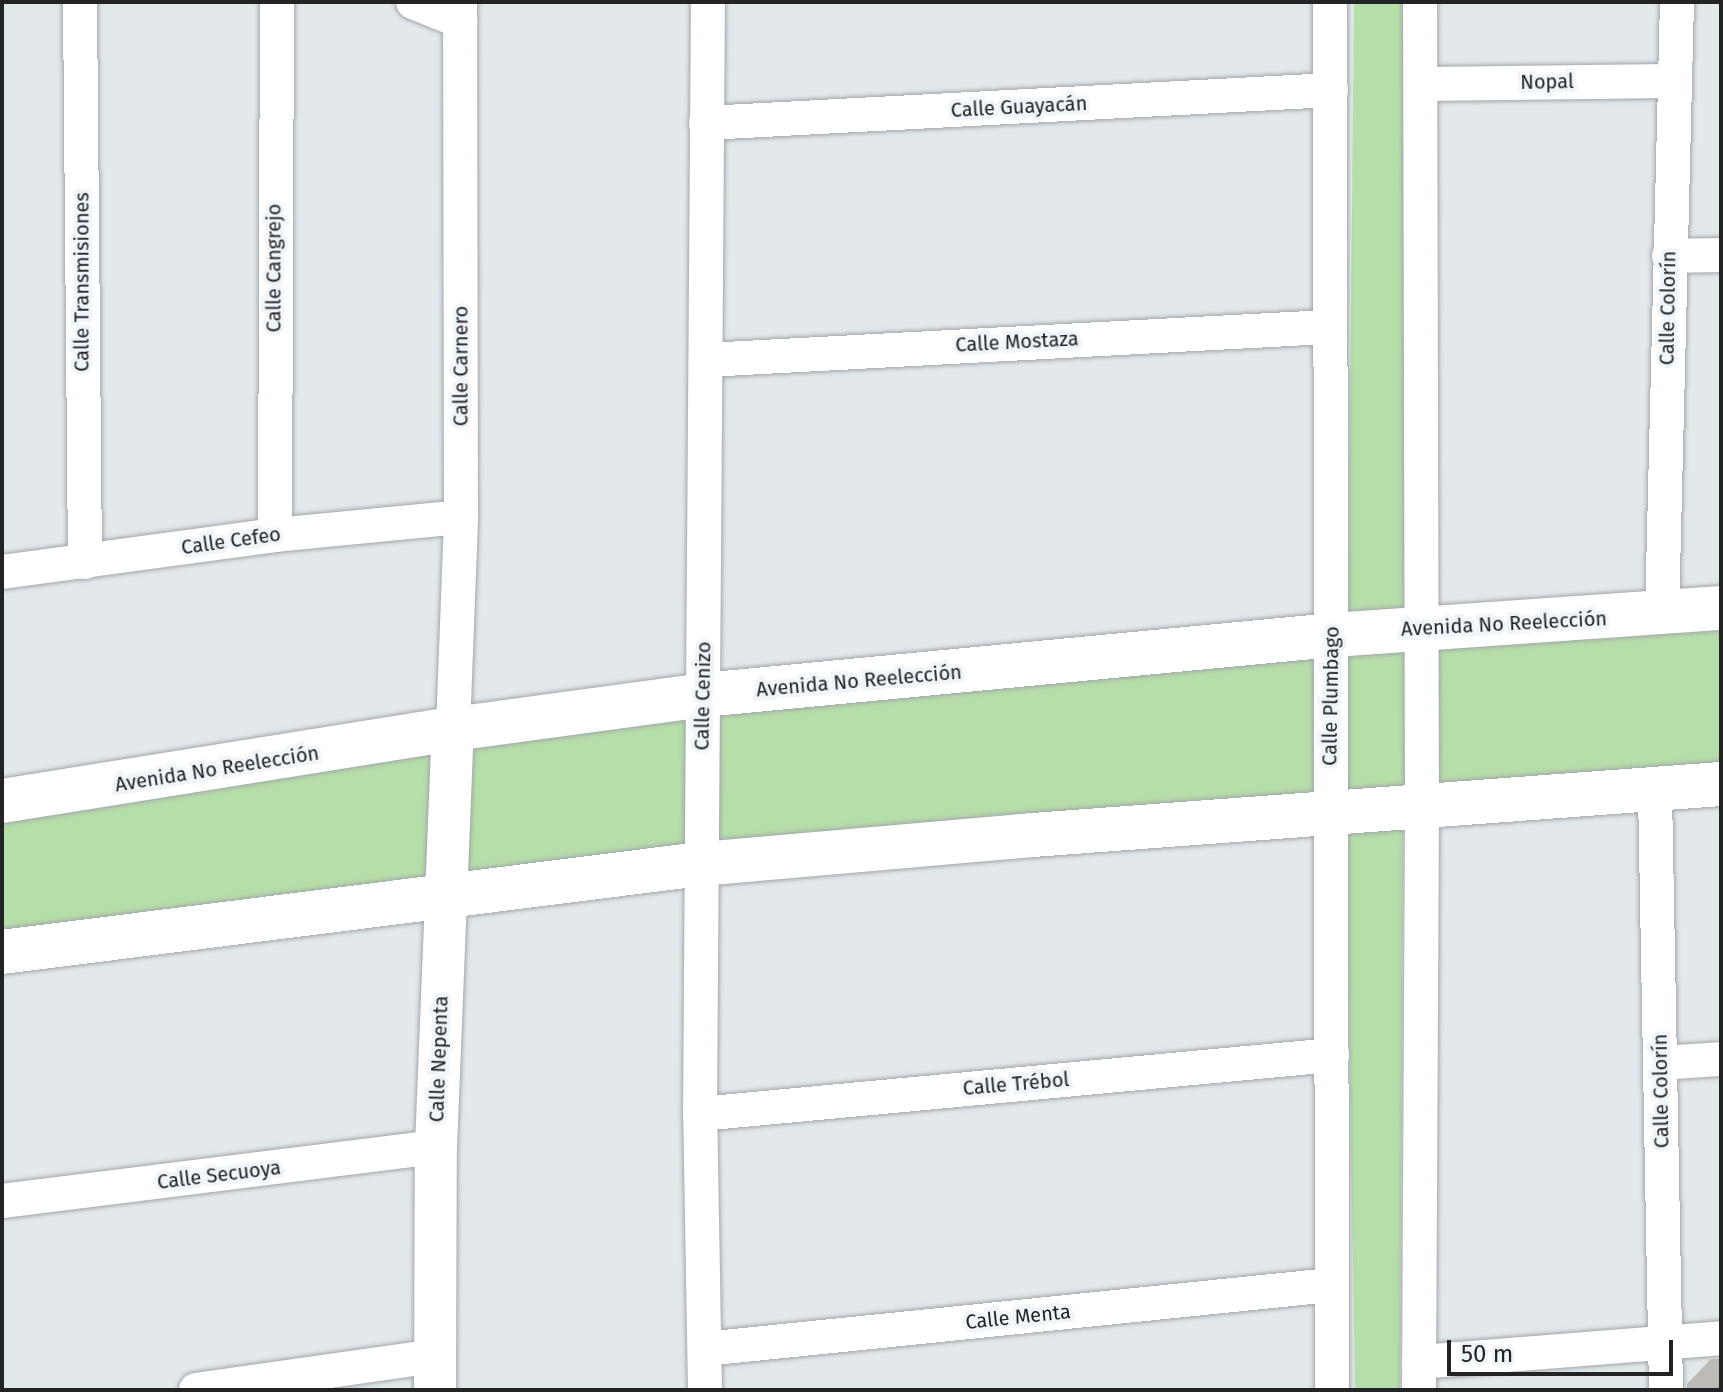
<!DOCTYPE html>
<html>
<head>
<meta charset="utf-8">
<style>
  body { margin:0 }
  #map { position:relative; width:1723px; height:1392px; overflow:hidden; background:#e3e8eb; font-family:"Fira Sans",sans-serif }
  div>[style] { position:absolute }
  .green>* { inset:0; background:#b6dea9 }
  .building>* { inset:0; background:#bebbb6 }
  .roads { filter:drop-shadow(0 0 2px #a2a6aa) drop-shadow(0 0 2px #a2a6aa) }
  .minor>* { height:34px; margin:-17px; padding:0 17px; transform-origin:17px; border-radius:17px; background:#fff }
  .tertiary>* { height:42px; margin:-21px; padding:0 21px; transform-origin:21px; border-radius:21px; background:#fff }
  .secondary>* { height:44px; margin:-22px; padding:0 22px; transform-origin:22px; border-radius:22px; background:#fff }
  span { translate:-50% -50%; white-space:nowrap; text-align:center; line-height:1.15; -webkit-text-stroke:8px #f0f5f9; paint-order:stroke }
  .street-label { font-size:20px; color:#222325 }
  .frame { position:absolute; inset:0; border:4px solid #222325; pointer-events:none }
  .scale { position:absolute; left:1447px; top:1340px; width:226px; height:36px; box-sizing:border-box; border:4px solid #222325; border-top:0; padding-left:10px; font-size:24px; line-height:28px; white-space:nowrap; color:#222325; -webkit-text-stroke:6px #f0f5f9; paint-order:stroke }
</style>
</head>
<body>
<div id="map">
  <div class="green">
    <div style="clip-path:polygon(1354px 2px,1403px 2px,1406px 616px,1348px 619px)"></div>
    <div style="clip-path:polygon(1721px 608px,1721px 784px,2px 954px,2px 797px,384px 742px)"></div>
    <div style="clip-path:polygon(1403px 825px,1400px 1390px,1355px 1390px,1346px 832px)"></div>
  </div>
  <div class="building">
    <div style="clip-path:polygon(1711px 1359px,1721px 1359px,1721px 1390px,1687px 1390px,1687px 1384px)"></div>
  </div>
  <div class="roads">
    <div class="minor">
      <div style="left:80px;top:2px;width:560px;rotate:89.49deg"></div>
      <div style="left:413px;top:2px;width:51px;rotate:22deg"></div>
      <div style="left:1330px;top:2px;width:1388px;rotate:89.92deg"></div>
      <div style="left:1421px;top:84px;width:253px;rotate:-0.7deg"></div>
      <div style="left:706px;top:123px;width:626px;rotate:-3.02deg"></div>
      <div style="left:1669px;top:256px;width:52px;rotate:-1.1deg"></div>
      <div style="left:706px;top:360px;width:623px;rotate:-3.04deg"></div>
      <div style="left:275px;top:535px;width:533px;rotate:-89.79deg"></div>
      <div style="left:2px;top:572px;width:275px;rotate:-7.7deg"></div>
      <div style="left:275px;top:535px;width:187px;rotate:-5.5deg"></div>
      <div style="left:1662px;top:614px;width:612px;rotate:-88.6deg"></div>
      <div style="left:453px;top:729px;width:212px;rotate:-87.8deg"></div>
      <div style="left:461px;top:517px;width:515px;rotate:-90.11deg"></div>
      <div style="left:1655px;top:791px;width:599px;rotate:88.95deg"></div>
      <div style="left:1661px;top:1063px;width:60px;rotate:-3.8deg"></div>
      <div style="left:700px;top:1114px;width:635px;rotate:-5.33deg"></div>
      <div style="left:2px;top:1201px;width:437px;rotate:-7.1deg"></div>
      <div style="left:705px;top:1349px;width:629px;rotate:-5.84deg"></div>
      <div style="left:1419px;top:1362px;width:303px;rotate:-4.5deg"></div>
      <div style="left:196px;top:1390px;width:242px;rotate:-8.1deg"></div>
      <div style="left:705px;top:1390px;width:276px;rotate:-91deg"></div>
      <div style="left:700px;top:1114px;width:1112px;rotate:-89.59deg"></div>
      <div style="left:1419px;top:1390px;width:582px;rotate:-89.7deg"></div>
      <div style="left:1422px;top:808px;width:806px;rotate:-90.14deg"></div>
    </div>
    <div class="tertiary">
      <div style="left:435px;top:1390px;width:243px;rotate:-89.8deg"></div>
      <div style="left:436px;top:1147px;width:418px;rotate:-87.7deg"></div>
    </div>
    <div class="secondary">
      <div style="left:2px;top:801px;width:457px;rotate:-9.1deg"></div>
      <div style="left:453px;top:729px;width:252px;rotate:-7.7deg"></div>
      <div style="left:703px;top:695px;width:633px;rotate:-5.44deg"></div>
      <div style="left:1333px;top:635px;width:389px;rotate:-4deg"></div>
      <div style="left:2px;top:952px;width:705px;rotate:-7.18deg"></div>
      <div style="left:701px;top:864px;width:333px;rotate:-5deg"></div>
      <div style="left:1033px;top:835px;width:690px;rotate:-4.24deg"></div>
    </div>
  </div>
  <div class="street-label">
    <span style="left:1547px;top:82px;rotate:-1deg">Nopal</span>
    <span style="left:1019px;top:107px;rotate:-3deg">Calle Guayacán</span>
    <span style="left:274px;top:268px;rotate:-90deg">Calle Cangrejo</span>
    <span style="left:82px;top:282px;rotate:-90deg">Calle Transmisiones</span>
    <span style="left:1668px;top:308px;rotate:-89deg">Calle Colorín</span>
    <span style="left:1017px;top:342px;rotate:-3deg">Calle Mostaza</span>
    <span style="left:461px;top:366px;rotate:-90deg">Calle Carnero</span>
    <span style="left:231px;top:541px;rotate:-8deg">Calle Cefeo</span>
    <span style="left:1504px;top:624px;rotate:-3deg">Avenida No Reelección</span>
    <span style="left:859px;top:681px;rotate:-5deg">Avenida No Reelección</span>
    <span style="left:703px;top:696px;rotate:-89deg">Calle Cenizo</span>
    <span style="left:1331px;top:696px;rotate:-89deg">Calle Plumbago</span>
    <span style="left:217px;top:769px;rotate:-9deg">Avenida No Reelección</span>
    <span style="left:439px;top:1059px;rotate:-88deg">Calle Nepenta</span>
    <span style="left:1016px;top:1084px;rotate:-5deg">Calle Trébol</span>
    <span style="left:1661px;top:1091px;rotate:-91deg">Calle Colorín</span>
    <span style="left:219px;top:1175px;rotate:-7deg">Calle Secuoya</span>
    <span style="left:1018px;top:1317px;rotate:-6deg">Calle Menta</span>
  </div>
  <div class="frame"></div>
  <div class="scale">50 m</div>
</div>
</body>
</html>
